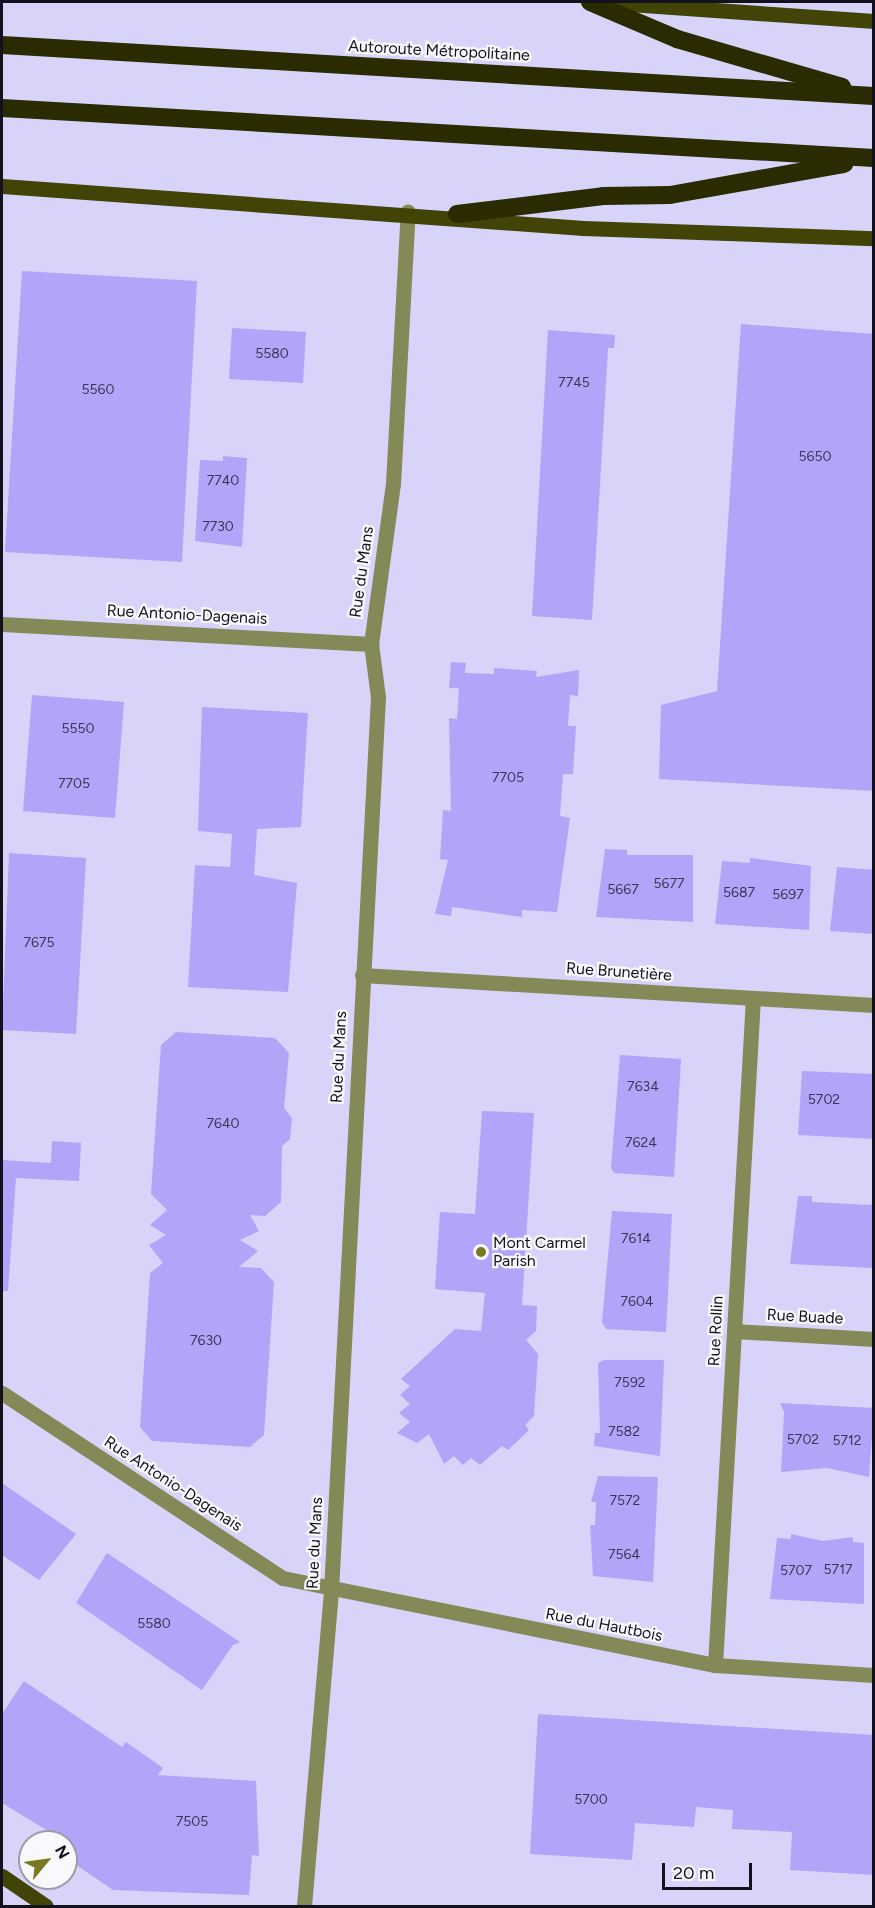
<!DOCTYPE html>
<html>
<head>
<meta charset="utf-8">
<style>
  body { margin:0 }
  #map { position:relative; width:875px; height:1908px; overflow:hidden; background:#d8d3f9; font-family:Figtree,sans-serif }
  div>[style] { position:absolute }
  .building>* { inset:0; background:#b2a4f9 }
  .minor>* { height:15px; margin:-7.5px; padding:0 7.5px; transform-origin:7.5px; border-radius:7.5px; background:#858857 }
  .major>* { height:15px; margin:-7.5px; padding:0 7.5px; transform-origin:7.5px; border-radius:7.5px; background:#424306 }
  .highway>* { height:18px; margin:-9px; padding:0 9px; transform-origin:9px; border-radius:9px; background:#2a2b01 }
  .dots>* { width:16px; height:16px; translate:-50% -50%; box-sizing:border-box; border:3px solid #f9f9fd; border-radius:50% }
  span { translate:-50% -50%; white-space:nowrap; text-align:center; line-height:1.15; -webkit-text-stroke:4.5px #f9f9fd; paint-order:stroke }
  .number-label { font-size:14px; color:#3b3655 }
  .number-label span { -webkit-text-stroke-width:0 }
  .street-label { font-size:16px; color:#13111e }
  .poi-label { font-size:16px; color:#13111e }
  .left { translate:0 -50%; text-align:left }
  .frame { position:absolute; inset:0; border:3px solid #13111e; pointer-events:none }
  .north { position:absolute; left:18px; top:1830px; width:60px; height:60px; box-sizing:border-box; background:#f9f9fd; border:2px solid #9d9ca4; border-radius:50%; rotate:61deg; font-size:16px; font-weight:700; line-height:24px; text-align:center; color:#13111e }
  .north::after { content:''; display:block; margin:auto; width:21px; height:27px; background:#777a22; clip-path:polygon(50% 0,100% 100%,50% 72%,0 100%) }
  .scale { position:absolute; left:662px; top:1863px; width:90px; height:27px; box-sizing:border-box; border:3px solid #13111e; border-top:0; padding-left:8px; font-size:18px; line-height:21px; white-space:nowrap; color:#13111e; -webkit-text-stroke:4px #f9f9fd; paint-order:stroke }
</style>
</head>
<body>
<div id="map">
  <div class="building">
    <div style="clip-path:polygon(22px 271px,197px 281px,182px 562px,5px 552px)"></div>
    <div style="clip-path:polygon(741px 324px,874px 334px,874px 791px,659px 779px,661px 705px,717px 691px)"></div>
    <div style="clip-path:polygon(232px 328px,306px 332px,303px 383px,229px 379px)"></div>
    <div style="clip-path:polygon(548px 330px,615px 335px,614px 348px,608px 348px,592px 620px,532px 616px)"></div>
    <div style="clip-path:polygon(223px 456px,247px 458px,242px 547px,195px 541px,200px 460px,223px 461px)"></div>
    <div style="clip-path:polygon(451px 662px,466px 663px,465px 673px,494px 674px,494px 668px,537px 671px,536px 677px,579px 670px,578px 696px,570px 695px,568px 726px,576px 726px,573px 774px,563px 774px,560px 816px,570px 818px,557px 912px,522px 910px,522px 917px,452px 907px,451px 916px,435px 914px,448px 860px,440px 859px,443px 810px,451px 811px,449px 718px,457px 719px,459px 688px,449px 688px)"></div>
    <div style="clip-path:polygon(32px 695px,124px 702px,115px 818px,23px 811px)"></div>
    <div style="clip-path:polygon(202px 707px,308px 713px,301px 827px,257px 829px,254px 875px,297px 883px,288px 992px,188px 987px,195px 865px,230px 867px,232px 834px,198px 831px)"></div>
    <div style="clip-path:polygon(605px 849px,627px 850px,627px 855px,693px 855px,693px 922px,596px 917px)"></div>
    <div style="clip-path:polygon(9px 853px,86px 858px,76px 1034px,2px 1030px)"></div>
    <div style="clip-path:polygon(750px 858px,811px 866px,809px 930px,715px 924px,722px 861px,750px 863px)"></div>
    <div style="clip-path:polygon(837px 867px,874px 870px,874px 934px,830px 931px)"></div>
    <div style="clip-path:polygon(176px 1032px,275px 1038px,289px 1053px,284px 1108px,292px 1118px,290px 1139px,282px 1146px,281px 1202px,265px 1216px,250px 1215px,259px 1231px,240px 1240px,258px 1251px,239px 1267px,261px 1268px,274px 1282px,264px 1435px,250px 1447px,152px 1441px,140px 1427px,150px 1273px,163px 1263px,149px 1245px,166px 1235px,150px 1225px,167px 1210px,151px 1194px,161px 1045px)"></div>
    <div style="clip-path:polygon(620px 1055px,681px 1059px,674px 1177px,614px 1173px,611px 1168px)"></div>
    <div style="clip-path:polygon(802px 1071px,874px 1074px,874px 1139px,798px 1135px)"></div>
    <div style="clip-path:polygon(482px 1111px,534px 1113px,522px 1305px,537px 1306px,536px 1331px,526px 1340px,538px 1354px,534px 1416px,525px 1425px,529px 1430px,508px 1450px,502px 1446px,480px 1465px,471px 1458px,463px 1465px,454px 1456px,444px 1464px,429px 1434px,417px 1443px,397px 1433px,410px 1422px,399px 1413px,410px 1404px,400px 1395px,410px 1386px,401px 1379px,455px 1329px,481px 1331px,485px 1293px,435px 1289px,440px 1212px,475px 1214px)"></div>
    <div style="clip-path:polygon(52px 1141px,81px 1143px,79px 1181px,16px 1178px,8px 1291px,2px 1291px,2px 1160px,51px 1163px)"></div>
    <div style="clip-path:polygon(798px 1196px,812px 1196px,812px 1202px,871px 1205px,874px 1199px,874px 1268px,790px 1264px)"></div>
    <div style="clip-path:polygon(612px 1211px,672px 1214px,666px 1332px,606px 1329px,602px 1322px)"></div>
    <div style="clip-path:polygon(604px 1360px,664px 1360px,660px 1456px,594px 1446px,595px 1433px,600px 1433px,598px 1363px)"></div>
    <div style="clip-path:polygon(780px 1403px,874px 1408px,869px 1477px,827px 1468px,781px 1472px,784px 1412px)"></div>
    <div style="clip-path:polygon(598px 1476px,658px 1477px,653px 1582px,593px 1576px,590px 1525px,595px 1525px,596px 1502px,591px 1502px)"></div>
    <div style="clip-path:polygon(2px 1483px,76px 1534px,39px 1580px,2px 1555px)"></div>
    <div style="clip-path:polygon(791px 1534px,823px 1541px,853px 1537px,853px 1542px,864px 1543px,864px 1604px,770px 1599px,777px 1538px,791px 1539px)"></div>
    <div style="clip-path:polygon(107px 1553px,240px 1642px,233px 1645px,202px 1690px,76px 1603px)"></div>
    <div style="clip-path:polygon(24px 1681px,122px 1747px,126px 1742px,163px 1768px,158px 1775px,256px 1781px,259px 1856px,252px 1855px,249px 1895px,113px 1890px,66px 1858px,66px 1842px,2px 1803px,2px 1714px)"></div>
    <div style="clip-path:polygon(538px 1714px,874px 1735px,874px 1875px,790px 1870px,792px 1832px,732px 1829px,733px 1810px,696px 1807px,694px 1827px,635px 1823px,632px 1860px,530px 1854px)"></div>
  </div>
  <div class="minor">
    <div style="left:2px;top:624px;width:370px;rotate:3.1deg"></div>
    <div style="left:362px;top:975px;width:513px;rotate:3.35deg"></div>
    <div style="left:734px;top:1331px;width:140px;rotate:3.3deg"></div>
    <div style="left:2px;top:1393px;width:336px;rotate:33.4deg"></div>
    <div style="left:283px;top:1578px;width:441px;rotate:11.4deg"></div>
    <div style="left:715px;top:1665px;width:159px;rotate:3.6deg"></div>
    <div style="left:715px;top:1665px;width:668px;rotate:-86.74deg"></div>
    <div style="left:304px;top:1906px;width:316px;rotate:-85.1deg"></div>
    <div style="left:331px;top:1591px;width:895px;rotate:-86.99deg"></div>
    <div style="left:378px;top:697px;width:53px;rotate:-97.5deg"></div>
    <div style="left:371px;top:644px;width:162px;rotate:-82.2deg"></div>
    <div style="left:393px;top:484px;width:273px;rotate:-86.9deg"></div>
  </div>
  <div class="major">
    <div style="left:601px;top:2px;width:274px;rotate:4deg"></div>
    <div style="left:2px;top:186px;width:583px;rotate:4.13deg"></div>
    <div style="left:583px;top:228px;width:291px;rotate:2deg"></div>
    <div style="left:2px;top:1876px;width:53px;rotate:34.3deg"></div>
  </div>
  <div class="highway">
    <div style="left:590px;top:2px;width:95px;rotate:23deg"></div>
    <div style="left:677px;top:39px;width:172px;rotate:16.2deg"></div>
    <div style="left:2px;top:45px;width:873px;rotate:3.35deg"></div>
    <div style="left:2px;top:108px;width:873px;rotate:3.28deg"></div>
    <div style="left:457px;top:214px;width:147px;rotate:-7deg"></div>
    <div style="left:603px;top:196px;width:67px;rotate:-0.9deg"></div>
    <div style="left:670px;top:195px;width:177px;rotate:-10.1deg"></div>
  </div>
  <div class="dots">
    <div style="left:481px;top:1252px;background:#777a22"></div>
  </div>
  <div class="number-label">
    <span style="left:272px;top:354px">5580</span>
    <span style="left:574px;top:383px">7745</span>
    <span style="left:98px;top:390px">5560</span>
    <span style="left:815px;top:457px">5650</span>
    <span style="left:223px;top:481px">7740</span>
    <span style="left:218px;top:527px">7730</span>
    <span style="left:78px;top:729px">5550</span>
    <span style="left:508px;top:778px">7705</span>
    <span style="left:74px;top:784px">7705</span>
    <span style="left:669px;top:884px">5677</span>
    <span style="left:623px;top:890px">5667</span>
    <span style="left:739px;top:893px">5687</span>
    <span style="left:788px;top:895px">5697</span>
    <span style="left:39px;top:943px">7675</span>
    <span style="left:643px;top:1087px">7634</span>
    <span style="left:824px;top:1100px">5702</span>
    <span style="left:223px;top:1124px">7640</span>
    <span style="left:641px;top:1143px">7624</span>
    <span style="left:636px;top:1239px">7614</span>
    <span style="left:637px;top:1302px">7604</span>
    <span style="left:206px;top:1341px">7630</span>
    <span style="left:630px;top:1383px">7592</span>
    <span style="left:624px;top:1432px">7582</span>
    <span style="left:803px;top:1440px">5702</span>
    <span style="left:847px;top:1441px">5712</span>
    <span style="left:625px;top:1501px">7572</span>
    <span style="left:624px;top:1555px">7564</span>
    <span style="left:838px;top:1570px">5717</span>
    <span style="left:796px;top:1571px">5707</span>
    <span style="left:154px;top:1624px">5580</span>
    <span style="left:591px;top:1800px">5700</span>
    <span style="left:192px;top:1822px">7505</span>
  </div>
  <div class="street-label">
    <span style="left:439px;top:51px;rotate:3deg">Autoroute Métropolitaine</span>
    <span style="left:362px;top:572px;rotate:-82deg">Rue du Mans</span>
    <span style="left:187px;top:615px;rotate:3deg">Rue Antonio-Dagenais</span>
    <span style="left:619px;top:972px;rotate:4deg">Rue Brunetière</span>
    <span style="left:339px;top:1057px;rotate:-87deg">Rue du Mans</span>
    <span style="left:805px;top:1317px;rotate:3deg">Rue Buade</span>
    <span style="left:716px;top:1331px;rotate:-87deg">Rue Rollin</span>
    <span style="left:173px;top:1484px;rotate:33deg">Rue Antonio-Dagenais</span>
    <span style="left:315px;top:1543px;rotate:-87deg">Rue du Mans</span>
    <span style="left:604px;top:1625px;rotate:11deg">Rue du Hautbois</span>
  </div>
  <div class="poi-label">
    <span class="left" style="left:493px;top:1252px">Mont Carmel<br>Parish</span>
  </div>
  <div class="frame"></div>
  <div class="north">N</div>
  <div class="scale">20 m</div>
</div>
</body>
</html>
